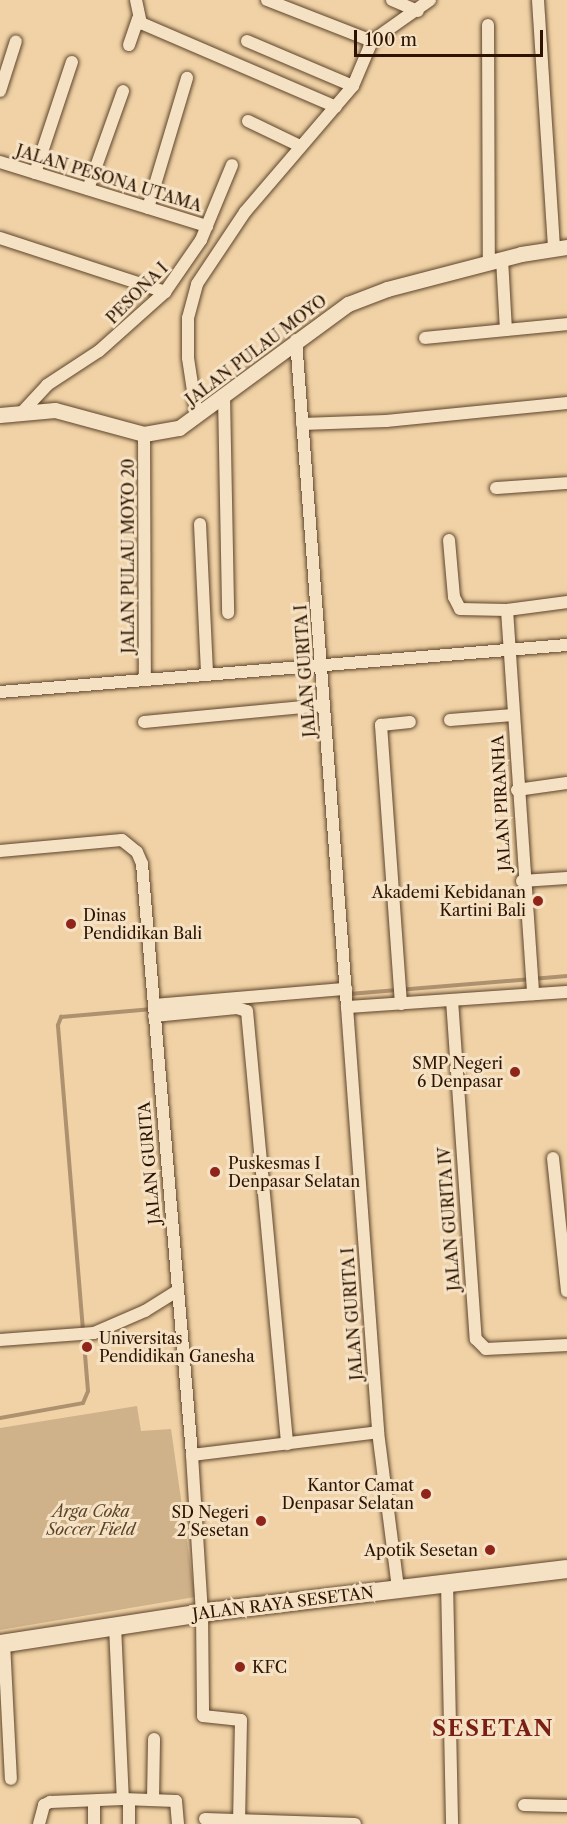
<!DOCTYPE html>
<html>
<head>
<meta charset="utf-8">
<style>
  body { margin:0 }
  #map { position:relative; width:567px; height:1824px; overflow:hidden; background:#f0d2a6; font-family:"Libre Caslon Text",serif }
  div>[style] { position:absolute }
  .green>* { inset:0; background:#cfb28a }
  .stream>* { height:4px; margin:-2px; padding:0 2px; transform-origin:2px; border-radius:2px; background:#ae916e }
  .roads { filter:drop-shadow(0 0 2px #5e442a) drop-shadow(0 0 2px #5e442a) }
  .minor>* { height:12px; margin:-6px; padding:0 6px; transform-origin:6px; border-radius:6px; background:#f5e2c5 }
  .tertiary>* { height:15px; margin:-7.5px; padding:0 7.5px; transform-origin:7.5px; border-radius:7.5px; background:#f5e2c5 }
  .secondary>* { height:18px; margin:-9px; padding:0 9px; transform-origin:9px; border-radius:9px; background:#f5e2c5 }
  .dots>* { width:16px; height:16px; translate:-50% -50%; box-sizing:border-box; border:3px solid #f5e2c5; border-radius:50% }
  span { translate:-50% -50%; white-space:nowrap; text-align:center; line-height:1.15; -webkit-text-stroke:6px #f5e2c5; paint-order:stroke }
  .street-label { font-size:16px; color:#2e1400 }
  .poi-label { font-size:16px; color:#2e1400 }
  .right { translate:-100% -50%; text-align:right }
  .left { translate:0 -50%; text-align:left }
  .park-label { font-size:16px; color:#5e4329; font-style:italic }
  .district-label { font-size:22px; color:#7a1f14; font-weight:700; letter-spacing:1.5px }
  .scale { position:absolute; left:354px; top:30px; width:189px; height:27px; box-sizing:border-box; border:3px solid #2e1400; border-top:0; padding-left:8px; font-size:18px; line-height:21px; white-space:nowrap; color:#2e1400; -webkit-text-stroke:4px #f5e2c5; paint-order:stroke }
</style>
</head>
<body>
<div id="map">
  <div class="green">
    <div style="clip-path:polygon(137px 1406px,141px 1431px,171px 1429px,195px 1597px,0 1630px,0 1428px)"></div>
  </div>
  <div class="stream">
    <div style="left:349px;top:994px;width:219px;rotate:-4.7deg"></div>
    <div style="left:0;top:1418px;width:84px;rotate:-10.2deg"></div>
    <div style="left:83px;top:1403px;width:13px;rotate:-67deg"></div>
    <div style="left:88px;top:1391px;width:367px;rotate:-94.7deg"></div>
    <div style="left:58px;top:1025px;width:9px;rotate:-69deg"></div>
    <div style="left:61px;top:1017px;width:92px;rotate:-5deg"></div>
  </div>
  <div class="roads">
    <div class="minor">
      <div style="left:136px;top:0;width:24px;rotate:78deg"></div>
      <div style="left:141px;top:23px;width:212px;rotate:23.3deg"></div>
      <div style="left:267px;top:0;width:113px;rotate:21.3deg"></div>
      <div style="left:392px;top:0;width:28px;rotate:23deg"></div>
      <div style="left:538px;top:0;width:250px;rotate:86.3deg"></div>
      <div style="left:488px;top:25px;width:238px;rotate:89.8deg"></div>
      <div style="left:247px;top:41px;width:115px;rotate:23deg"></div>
      <div style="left:129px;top:45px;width:28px;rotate:-71deg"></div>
      <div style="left:0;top:91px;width:52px;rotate:-72.3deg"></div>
      <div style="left:248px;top:121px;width:58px;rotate:25.7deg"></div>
      <div style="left:0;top:162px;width:217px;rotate:17.2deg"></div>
      <div style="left:35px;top:173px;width:117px;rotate:-71.6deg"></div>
      <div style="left:88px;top:189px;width:104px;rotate:-70.3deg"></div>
      <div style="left:148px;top:208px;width:136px;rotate:-73.3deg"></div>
      <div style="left:0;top:238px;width:174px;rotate:18.1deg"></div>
      <div style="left:502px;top:259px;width:71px;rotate:86.8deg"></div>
      <div style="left:425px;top:338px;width:143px;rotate:-5.6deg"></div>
      <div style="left:296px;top:340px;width:669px;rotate:85.63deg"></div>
      <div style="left:347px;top:1007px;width:221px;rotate:-3.9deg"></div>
      <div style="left:224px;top:396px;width:217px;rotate:88.9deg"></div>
      <div style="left:24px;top:410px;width:34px;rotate:-47deg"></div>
      <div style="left:47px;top:385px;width:62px;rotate:-33.2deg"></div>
      <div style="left:99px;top:351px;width:89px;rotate:-41.8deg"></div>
      <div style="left:165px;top:292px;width:63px;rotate:-55.3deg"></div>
      <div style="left:201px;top:240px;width:81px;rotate:-67.5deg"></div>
      <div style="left:197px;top:417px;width:60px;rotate:-98.7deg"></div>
      <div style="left:188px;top:358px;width:40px;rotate:-90deg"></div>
      <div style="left:188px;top:318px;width:35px;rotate:-75deg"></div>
      <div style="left:197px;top:284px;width:87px;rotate:-56.3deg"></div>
      <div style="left:245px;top:212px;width:166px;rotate:-49.4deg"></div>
      <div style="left:353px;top:86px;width:49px;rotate:-67.1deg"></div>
      <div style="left:372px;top:41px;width:71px;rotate:-35.3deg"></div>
      <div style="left:302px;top:424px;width:84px;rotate:-2deg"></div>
      <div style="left:386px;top:421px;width:182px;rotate:-5.7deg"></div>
      <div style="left:144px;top:434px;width:244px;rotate:89.8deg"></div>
      <div style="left:496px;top:488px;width:71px;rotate:-4deg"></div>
      <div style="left:200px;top:524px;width:150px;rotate:87.3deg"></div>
      <div style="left:449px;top:540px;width:57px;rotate:85deg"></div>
      <div style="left:454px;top:597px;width:13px;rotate:63deg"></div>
      <div style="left:460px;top:609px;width:47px;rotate:1.2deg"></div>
      <div style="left:507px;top:610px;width:61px;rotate:-7.6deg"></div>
      <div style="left:507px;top:610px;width:385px;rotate:86.1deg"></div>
      <div style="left:0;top:692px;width:569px;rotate:-4.74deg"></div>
      <div style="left:450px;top:720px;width:63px;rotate:-4.5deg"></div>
      <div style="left:144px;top:722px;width:181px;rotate:-5.4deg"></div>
      <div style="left:517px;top:790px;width:50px;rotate:-8deg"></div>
      <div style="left:0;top:851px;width:122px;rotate:-5.2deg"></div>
      <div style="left:122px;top:840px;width:19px;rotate:39deg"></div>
      <div style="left:137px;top:852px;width:13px;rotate:67deg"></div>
      <div style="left:142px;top:864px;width:593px;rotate:85.16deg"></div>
      <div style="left:192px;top:1455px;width:158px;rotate:86.4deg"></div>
      <div style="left:202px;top:1613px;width:103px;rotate:89.4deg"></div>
      <div style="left:203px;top:1716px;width:38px;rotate:6deg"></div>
      <div style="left:241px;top:1720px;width:100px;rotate:91.1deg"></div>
      <div style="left:522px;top:881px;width:45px;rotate:-3.8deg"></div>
      <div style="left:452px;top:1000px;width:340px;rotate:86deg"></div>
      <div style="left:476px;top:1339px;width:14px;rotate:45deg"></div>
      <div style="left:486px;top:1349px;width:81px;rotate:-2.8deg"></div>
      <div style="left:401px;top:1004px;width:280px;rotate:-94.1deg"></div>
      <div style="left:381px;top:725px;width:29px;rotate:-6deg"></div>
      <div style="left:154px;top:1005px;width:193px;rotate:-4.8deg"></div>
      <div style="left:347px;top:1007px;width:426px;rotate:85.8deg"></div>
      <div style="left:378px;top:1432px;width:157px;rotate:82.7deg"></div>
      <div style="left:154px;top:1016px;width:83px;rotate:-5.5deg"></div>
      <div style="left:237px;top:1008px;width:10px;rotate:17deg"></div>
      <div style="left:247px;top:1011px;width:435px;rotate:84.7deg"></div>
      <div style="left:553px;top:1158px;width:134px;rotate:84deg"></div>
      <div style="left:0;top:1340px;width:94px;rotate:-4.3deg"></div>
      <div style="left:94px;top:1333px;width:56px;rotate:-23.3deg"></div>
      <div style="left:145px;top:1311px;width:38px;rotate:-32deg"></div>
      <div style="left:192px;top:1455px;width:187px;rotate:-7deg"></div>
      <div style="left:447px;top:1582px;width:242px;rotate:88.8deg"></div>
      <div style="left:115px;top:1626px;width:173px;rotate:87.4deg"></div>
      <div style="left:4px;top:1643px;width:136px;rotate:87.1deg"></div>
      <div style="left:153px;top:1799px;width:60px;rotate:-89deg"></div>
      <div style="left:129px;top:1800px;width:24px;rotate:90deg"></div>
      <div style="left:94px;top:1801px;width:23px;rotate:90deg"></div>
      <div style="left:524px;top:1805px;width:43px;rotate:1.3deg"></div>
      <div style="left:205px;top:1819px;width:150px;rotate:1.9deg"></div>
      <div style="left:39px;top:1824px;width:20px;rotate:-75deg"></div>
      <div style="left:44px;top:1805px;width:7px;rotate:-27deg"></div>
      <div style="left:50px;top:1802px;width:73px;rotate:-2.4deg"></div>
      <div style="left:123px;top:1799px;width:53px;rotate:2.2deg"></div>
      <div style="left:176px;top:1801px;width:23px;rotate:85deg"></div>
    </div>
    <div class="tertiary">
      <div style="left:0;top:415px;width:55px;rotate:-5.2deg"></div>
      <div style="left:55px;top:410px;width:92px;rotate:15.1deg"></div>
      <div style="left:144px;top:434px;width:36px;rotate:-10deg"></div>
      <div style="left:179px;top:428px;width:210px;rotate:-36.3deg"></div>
      <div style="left:348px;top:304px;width:42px;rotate:-21deg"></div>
      <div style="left:387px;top:289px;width:138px;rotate:-14.6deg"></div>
      <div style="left:521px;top:254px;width:47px;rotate:-8.7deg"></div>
    </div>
    <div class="secondary">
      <div style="left:0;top:1644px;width:218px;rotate:-8.7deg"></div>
      <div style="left:215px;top:1611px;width:354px;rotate:-6.8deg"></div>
    </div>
  </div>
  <div class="dots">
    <div style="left:538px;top:901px;background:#8f2418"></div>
    <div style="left:71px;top:924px;background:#8f2418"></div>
    <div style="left:515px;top:1072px;background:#8f2418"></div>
    <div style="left:215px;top:1172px;background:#8f2418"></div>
    <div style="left:87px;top:1347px;background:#8f2418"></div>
    <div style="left:426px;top:1494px;background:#8f2418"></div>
    <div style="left:261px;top:1521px;background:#8f2418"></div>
    <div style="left:490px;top:1550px;background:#8f2418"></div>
    <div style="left:240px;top:1667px;background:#8f2418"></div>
  </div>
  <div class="street-label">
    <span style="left:109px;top:178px;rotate:17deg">JALAN PESONA UTAMA</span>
    <span style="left:137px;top:293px;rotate:-45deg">PESONA I</span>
    <span style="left:256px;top:350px;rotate:-37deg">JALAN PULAU MOYO</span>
    <span style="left:128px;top:556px;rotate:-90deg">JALAN PULAU MOYO 20</span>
    <span style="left:305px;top:671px;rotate:-94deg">JALAN GURITA I</span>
    <span style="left:501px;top:803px;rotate:-93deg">JALAN PIRANHA</span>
    <span style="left:149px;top:1163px;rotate:-95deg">JALAN GURITA</span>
    <span style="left:449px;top:1219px;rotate:-94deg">JALAN GURITA IV</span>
    <span style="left:352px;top:1314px;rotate:-94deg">JALAN GURITA I</span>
    <span style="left:283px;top:1603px;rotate:-7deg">JALAN RAYA SESETAN</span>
  </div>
  <div class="poi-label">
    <span class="right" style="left:526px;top:901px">Akademi Kebidanan<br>Kartini Bali</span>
    <span class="left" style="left:83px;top:924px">Dinas<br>Pendidikan Bali</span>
    <span class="right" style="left:503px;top:1072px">SMP Negeri<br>6 Denpasar</span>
    <span class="left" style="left:228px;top:1172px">Puskesmas I<br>Denpasar Selatan</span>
    <span class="left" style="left:99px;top:1347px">Universitas<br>Pendidikan Ganesha</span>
    <span class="right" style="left:414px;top:1494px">Kantor Camat<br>Denpasar Selatan</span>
    <span class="right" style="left:249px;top:1521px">SD Negeri<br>2 Sesetan</span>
    <span class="right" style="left:478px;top:1550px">Apotik Sesetan</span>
    <span class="left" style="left:252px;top:1667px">KFC</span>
  </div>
  <div class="park-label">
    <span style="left:91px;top:1520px">Arga Coka<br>Soccer Field</span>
  </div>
  <div class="district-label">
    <span style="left:493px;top:1729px">SESETAN</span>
  </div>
  <div class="scale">100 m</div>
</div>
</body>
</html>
